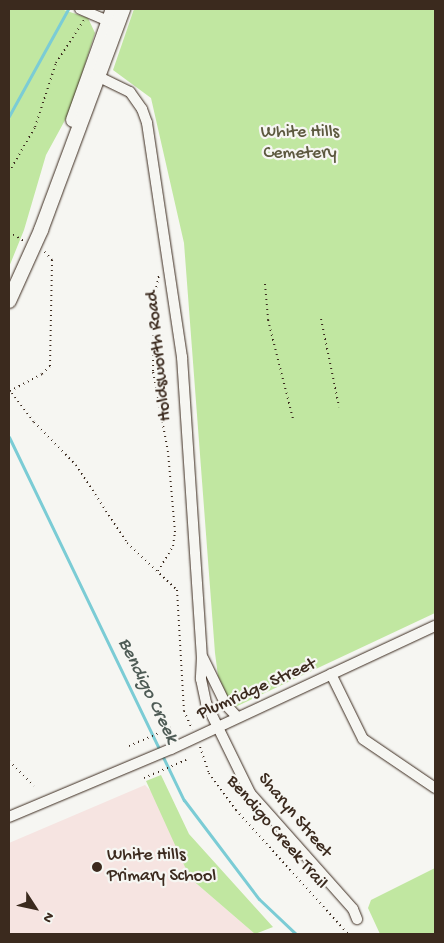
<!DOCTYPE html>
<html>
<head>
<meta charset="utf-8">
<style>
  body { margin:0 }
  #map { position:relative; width:444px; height:943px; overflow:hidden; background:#f6f6f2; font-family:"Gochi Hand",sans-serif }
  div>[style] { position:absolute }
  .built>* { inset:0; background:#f6e4e1 }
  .green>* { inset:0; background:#c1e7a1 }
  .stream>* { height:3px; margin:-1.5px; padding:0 1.5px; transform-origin:1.5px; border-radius:1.5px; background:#7bccd5 }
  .path>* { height:2px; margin-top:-1px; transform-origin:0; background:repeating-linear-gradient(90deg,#3b2a1e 0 1px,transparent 0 5px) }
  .roads { filter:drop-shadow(0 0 1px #3b2a1e) drop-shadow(0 0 1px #3b2a1e) }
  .street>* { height:10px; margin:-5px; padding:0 5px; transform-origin:5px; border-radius:5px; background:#f6f6f2 }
  .secondary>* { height:14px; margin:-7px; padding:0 7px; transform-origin:7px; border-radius:7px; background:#f6f6f2 }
  .dots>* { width:14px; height:14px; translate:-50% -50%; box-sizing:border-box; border:2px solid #f6f6f2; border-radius:50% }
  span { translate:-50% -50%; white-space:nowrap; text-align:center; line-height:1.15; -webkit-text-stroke:4.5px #f6f6f2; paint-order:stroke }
  .park-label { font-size:18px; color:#5c593f }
  .street-label { font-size:18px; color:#3b2a1e }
  .poi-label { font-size:18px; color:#3b2a1e }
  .left { translate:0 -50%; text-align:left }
  .water-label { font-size:19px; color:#4e5b55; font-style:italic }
  .frame { position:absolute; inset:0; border:10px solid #3b2a1e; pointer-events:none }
  .north { position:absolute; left:10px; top:883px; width:50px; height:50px; -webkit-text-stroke:4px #f6f6f2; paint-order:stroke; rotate:125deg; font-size:14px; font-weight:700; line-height:20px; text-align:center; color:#3b2a1e }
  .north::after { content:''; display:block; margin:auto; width:18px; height:22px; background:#3b2a1e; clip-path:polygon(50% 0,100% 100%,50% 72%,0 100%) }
</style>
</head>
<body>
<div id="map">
  <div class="built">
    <div style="clip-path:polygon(145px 785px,158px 798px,190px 878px,255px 934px,9px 934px,9px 843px)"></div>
  </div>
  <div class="green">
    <div style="clip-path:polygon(9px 9px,61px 9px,88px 18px,95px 33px,70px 111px,46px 155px,24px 230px,9px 267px)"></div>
    <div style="clip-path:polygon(134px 9px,435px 9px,435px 613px,233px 708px,218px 676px,215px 653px,184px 243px,151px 98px,113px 70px)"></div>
    <div style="clip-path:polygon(161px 775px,189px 834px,273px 927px,255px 934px,190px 878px,146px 781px)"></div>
    <div style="clip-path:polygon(435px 868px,435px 934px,380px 934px,368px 908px,371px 900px)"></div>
  </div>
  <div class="stream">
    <div style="left:9px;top:116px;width:122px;rotate:-61.1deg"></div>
    <div style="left:9px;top:437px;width:403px;rotate:64.3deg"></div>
    <div style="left:184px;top:800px;width:124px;rotate:52.9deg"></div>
    <div style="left:259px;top:899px;width:51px;rotate:43.4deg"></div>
  </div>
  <div class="path">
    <div style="left:9px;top:172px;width:52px;rotate:-60deg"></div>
    <div style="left:35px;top:127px;width:67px;rotate:-71.8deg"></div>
    <div style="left:56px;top:63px;width:51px;rotate:-56.9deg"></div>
    <div style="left:9px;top:232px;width:17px;rotate:31deg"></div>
    <div style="left:265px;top:284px;width:36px;rotate:85deg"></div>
    <div style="left:268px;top:320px;width:102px;rotate:75.8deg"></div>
    <div style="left:321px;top:319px;width:90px;rotate:78.4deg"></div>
    <div style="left:9px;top:389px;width:41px;rotate:52.9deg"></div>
    <div style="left:34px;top:422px;width:60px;rotate:45.7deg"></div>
    <div style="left:76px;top:465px;width:93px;rotate:56.8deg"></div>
    <div style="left:127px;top:543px;width:69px;rotate:43.2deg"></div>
    <div style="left:177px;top:590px;width:121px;rotate:86.7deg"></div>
    <div style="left:184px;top:711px;width:20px;rotate:66deg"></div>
    <div style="left:10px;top:391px;width:36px;rotate:-28deg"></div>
    <div style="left:42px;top:374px;width:11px;rotate:-45deg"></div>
    <div style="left:50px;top:366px;width:106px;rotate:-88.9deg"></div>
    <div style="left:52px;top:260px;width:12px;rotate:-132deg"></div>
    <div style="left:158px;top:571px;width:29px;rotate:-59deg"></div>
    <div style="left:173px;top:546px;width:14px;rotate:-82deg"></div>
    <div style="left:175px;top:532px;width:80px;rotate:-95deg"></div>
    <div style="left:168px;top:452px;width:82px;rotate:-100.5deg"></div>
    <div style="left:153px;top:371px;width:74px;rotate:-89.2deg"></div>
    <div style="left:154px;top:297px;width:22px;rotate:-77deg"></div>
    <div style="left:129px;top:746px;width:48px;rotate:-23.4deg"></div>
    <div style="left:200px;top:747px;width:28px;rotate:71deg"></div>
    <div style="left:209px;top:773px;width:46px;rotate:53.9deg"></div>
    <div style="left:236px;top:810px;width:167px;rotate:47.9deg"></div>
    <div style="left:9px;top:761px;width:35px;rotate:45deg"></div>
    <div style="left:144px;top:778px;width:46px;rotate:-23.2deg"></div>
  </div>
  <div class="roads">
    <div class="street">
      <div style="left:80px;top:9px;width:36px;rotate:23deg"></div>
      <div style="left:93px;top:74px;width:41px;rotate:25.9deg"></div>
      <div style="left:130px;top:92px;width:21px;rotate:55deg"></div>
      <div style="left:142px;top:109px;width:15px;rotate:70deg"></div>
      <div style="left:147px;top:123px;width:237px;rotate:81.5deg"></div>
      <div style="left:182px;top:357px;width:301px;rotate:86.2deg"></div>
      <div style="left:202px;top:657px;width:22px;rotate:93deg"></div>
      <div style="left:201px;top:679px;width:25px;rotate:78deg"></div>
      <div style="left:206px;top:703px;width:100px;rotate:63.9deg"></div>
      <div style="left:250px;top:793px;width:155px;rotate:48.4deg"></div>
      <div style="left:353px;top:909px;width:11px;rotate:68deg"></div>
      <div style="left:203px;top:658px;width:52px;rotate:63.9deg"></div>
      <div style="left:226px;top:705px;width:16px;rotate:47deg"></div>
      <div style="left:331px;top:674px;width:72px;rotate:63.8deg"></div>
      <div style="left:363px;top:739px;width:87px;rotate:34.2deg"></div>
      <div style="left:9px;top:817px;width:176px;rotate:-22.8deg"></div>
      <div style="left:171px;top:749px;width:291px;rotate:-25deg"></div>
    </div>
    <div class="secondary">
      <div style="left:73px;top:120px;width:118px;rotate:-70.2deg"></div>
      <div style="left:9px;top:301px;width:78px;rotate:-65.7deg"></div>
      <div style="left:41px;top:230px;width:236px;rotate:-69.6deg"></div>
    </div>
  </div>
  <div class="dots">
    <div style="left:97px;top:867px;background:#3b2a1e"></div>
  </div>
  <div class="park-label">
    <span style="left:300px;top:144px">White Hills<br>Cemetery</span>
  </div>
  <div class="street-label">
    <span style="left:160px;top:356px;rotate:-96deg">Holdsworth Road</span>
    <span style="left:257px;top:690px;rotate:-24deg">Plumridge Street</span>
    <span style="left:294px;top:816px;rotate:50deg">Sharyn Street</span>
    <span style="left:276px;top:833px;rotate:49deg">Bendigo Creek Trail</span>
  </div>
  <div class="poi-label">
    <span class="left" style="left:107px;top:867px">White Hills<br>Primary School</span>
  </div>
  <div class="water-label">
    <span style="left:147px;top:691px;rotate:64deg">Bendigo Creek</span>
  </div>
  <div class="frame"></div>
  <div class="north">N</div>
</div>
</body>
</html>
